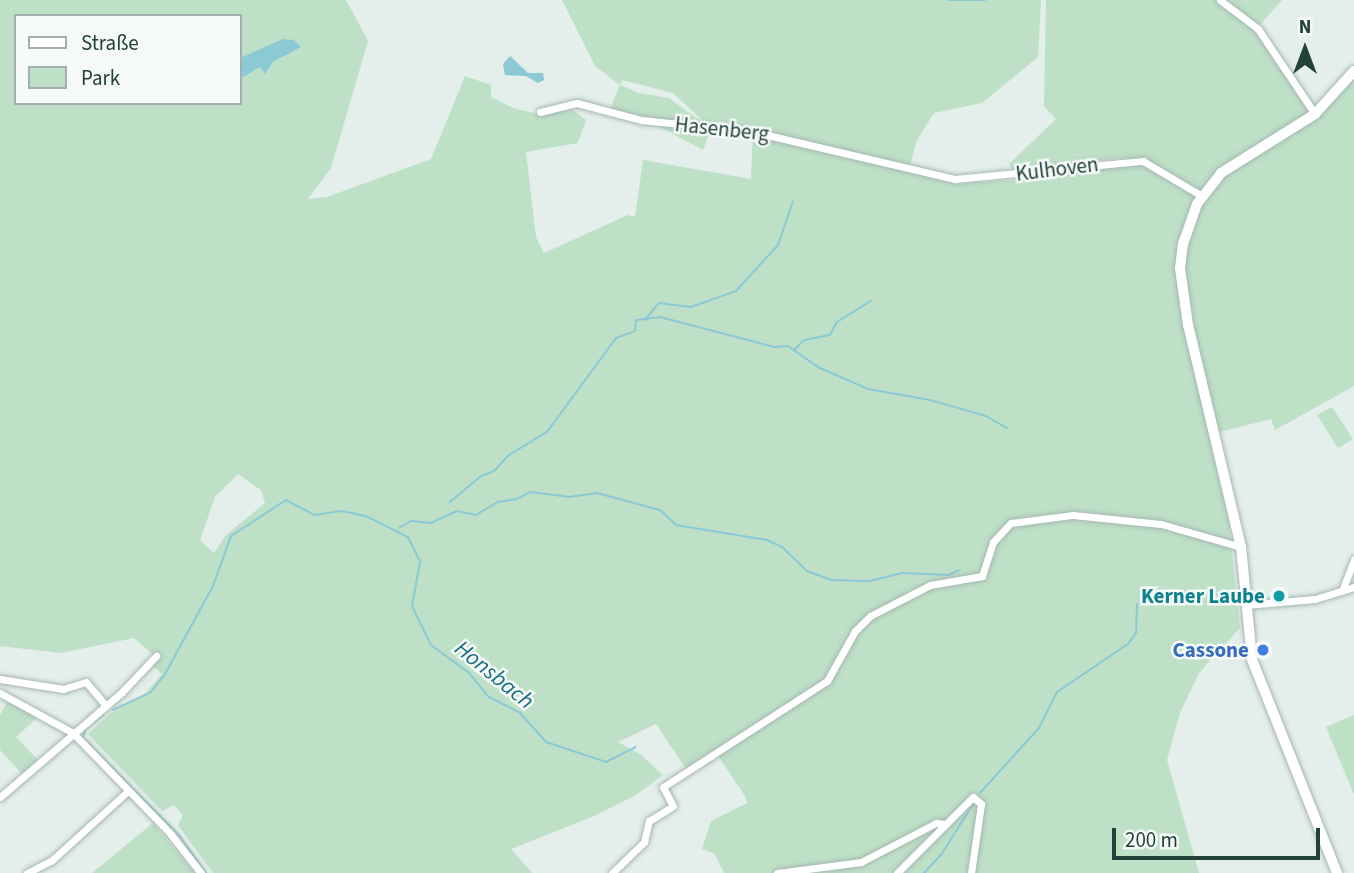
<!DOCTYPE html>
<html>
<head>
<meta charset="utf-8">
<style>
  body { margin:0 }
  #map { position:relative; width:1354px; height:873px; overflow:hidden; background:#e4eeea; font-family:"Source Sans 3",sans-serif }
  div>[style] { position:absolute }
  .green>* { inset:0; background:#bde0c7 }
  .water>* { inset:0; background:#8bc9d5 }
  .stream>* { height:2px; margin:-1px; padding:0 1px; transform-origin:1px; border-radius:1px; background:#8bc9d5 }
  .roads { filter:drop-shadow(0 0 2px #a6b7b1) drop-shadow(0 0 2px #a6b7b1) }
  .street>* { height:7px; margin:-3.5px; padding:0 3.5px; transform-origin:3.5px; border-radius:3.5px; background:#fff }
  .secondary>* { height:10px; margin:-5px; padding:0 5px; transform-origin:5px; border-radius:5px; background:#fff }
  .dots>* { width:19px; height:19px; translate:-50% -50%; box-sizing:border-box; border:4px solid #f5faf8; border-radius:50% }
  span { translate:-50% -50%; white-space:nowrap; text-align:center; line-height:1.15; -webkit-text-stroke:5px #f5faf8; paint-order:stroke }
  .street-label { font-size:21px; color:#224139 }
  .culture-label { font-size:21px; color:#0d838f; font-weight:700 }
  .right { translate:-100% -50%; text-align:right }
  .shop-label { font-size:21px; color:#366cbe; font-weight:700 }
  .water-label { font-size:23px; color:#196e80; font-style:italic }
  .legend { position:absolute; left:14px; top:14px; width:228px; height:91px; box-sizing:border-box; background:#f5faf8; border:2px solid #a1b0ac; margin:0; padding:9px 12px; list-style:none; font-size:21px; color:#224139 }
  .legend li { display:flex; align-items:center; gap:14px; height:35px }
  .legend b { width:35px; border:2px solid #a1b0ac }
  .north { position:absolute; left:1270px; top:14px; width:70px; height:70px; -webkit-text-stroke:5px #f5faf8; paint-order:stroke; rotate:0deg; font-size:19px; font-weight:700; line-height:28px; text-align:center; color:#224139 }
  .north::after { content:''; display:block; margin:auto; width:24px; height:32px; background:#224139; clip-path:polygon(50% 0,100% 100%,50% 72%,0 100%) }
  .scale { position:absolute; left:1112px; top:828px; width:208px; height:32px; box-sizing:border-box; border:4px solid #224139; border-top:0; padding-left:9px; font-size:21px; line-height:24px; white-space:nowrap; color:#224139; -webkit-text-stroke:5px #f5faf8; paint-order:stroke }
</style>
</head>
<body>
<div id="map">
  <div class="green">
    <div style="clip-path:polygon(evenodd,0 0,346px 0,368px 41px,331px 168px,308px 199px,327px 197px,431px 159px,465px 76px,491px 85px,491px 97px,513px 108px,538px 114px,569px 107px,586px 120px,578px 143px,526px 152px,536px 237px,544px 253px,628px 215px,635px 217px,643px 160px,751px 179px,753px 127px,703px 121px,673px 93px,622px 80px,620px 85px,639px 93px,669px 98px,711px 129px,703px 150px,649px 121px,610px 109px,620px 85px,595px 66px,562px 0,1041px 0,1038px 57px,982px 103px,934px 113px,917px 140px,908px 172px,955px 184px,1018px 180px,1009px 164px,1056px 119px,1044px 106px,1046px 0,1282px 0,1259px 26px,1315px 114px,1354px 72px,1354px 386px,1275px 430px,1271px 419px,1219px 432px,1240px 628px,1199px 673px,1180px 713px,1167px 760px,1199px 873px,724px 873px,715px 854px,702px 849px,711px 821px,747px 803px,745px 796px,716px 753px,686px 769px,656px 724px,618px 742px,640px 754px,663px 775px,636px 795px,594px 816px,511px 849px,532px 873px,213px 873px,178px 825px,183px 815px,174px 805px,162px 811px,88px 734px,111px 713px,142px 697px,162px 674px,153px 666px,153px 655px,134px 638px,61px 653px,0 646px,0 0,16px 16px,240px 16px,240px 58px,273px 44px,300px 47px,273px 62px,265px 73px,261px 66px,240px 79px,240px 103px,16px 103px,16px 16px,0 0,1127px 158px,1123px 165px,1092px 168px,1087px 161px,1127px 158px,0 0,238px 474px,261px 490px,265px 503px,226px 535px,214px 553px,200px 540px,215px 497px,238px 474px)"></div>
    <div style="clip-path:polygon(1332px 407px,1353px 439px,1338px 448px,1317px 415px)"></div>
    <div style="clip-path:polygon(8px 701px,38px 717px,16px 737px,38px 760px,22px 774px,0 750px,0 715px)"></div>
    <div style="clip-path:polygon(1354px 715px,1354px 795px,1326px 727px)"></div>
    <div style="clip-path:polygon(153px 823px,195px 873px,92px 873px)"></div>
  </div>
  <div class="water">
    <div style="clip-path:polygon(283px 39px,294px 40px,301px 47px,273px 62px,265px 74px,260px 67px,240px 79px,240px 58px)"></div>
    <div style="clip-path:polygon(510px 56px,528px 73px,543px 73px,544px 80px,538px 83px,526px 76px,505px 75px,503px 64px)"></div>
  </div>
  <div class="stream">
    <div style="left:948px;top:0;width:37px"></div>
    <div style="left:645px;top:320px;width:22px;rotate:-51deg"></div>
    <div style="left:659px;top:303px;width:32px;rotate:7deg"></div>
    <div style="left:691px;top:307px;width:48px;rotate:-19.6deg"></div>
    <div style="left:736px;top:291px;width:62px;rotate:-47.6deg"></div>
    <div style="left:778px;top:245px;width:46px;rotate:-71.2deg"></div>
    <div style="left:794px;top:350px;width:14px;rotate:-45deg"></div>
    <div style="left:804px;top:340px;width:26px;rotate:-11deg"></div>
    <div style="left:830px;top:335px;width:15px;rotate:-62deg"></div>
    <div style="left:837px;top:322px;width:40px;rotate:-32deg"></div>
    <div style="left:450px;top:502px;width:40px;rotate:-40deg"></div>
    <div style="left:481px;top:476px;width:14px;rotate:-21deg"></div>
    <div style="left:494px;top:471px;width:22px;rotate:-47deg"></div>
    <div style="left:509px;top:455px;width:44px;rotate:-31.2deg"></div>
    <div style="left:547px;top:432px;width:117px;rotate:-53.7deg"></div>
    <div style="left:616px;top:338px;width:20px;rotate:-20deg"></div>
    <div style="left:635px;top:331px;width:11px;rotate:-85deg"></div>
    <div style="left:636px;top:320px;width:24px;rotate:-7deg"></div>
    <div style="left:660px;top:317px;width:118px;rotate:14.7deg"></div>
    <div style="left:774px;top:347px;width:14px;rotate:-4deg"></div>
    <div style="left:788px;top:346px;width:39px;rotate:35deg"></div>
    <div style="left:820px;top:368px;width:52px;rotate:23.6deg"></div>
    <div style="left:868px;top:389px;width:63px;rotate:10.1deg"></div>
    <div style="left:930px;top:400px;width:58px;rotate:15.9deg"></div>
    <div style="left:986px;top:416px;width:24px;rotate:30deg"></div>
    <div style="left:399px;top:528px;width:14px;rotate:-30deg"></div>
    <div style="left:411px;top:521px;width:20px;rotate:6deg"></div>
    <div style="left:431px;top:523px;width:29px;rotate:-25deg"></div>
    <div style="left:457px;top:511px;width:19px;rotate:12deg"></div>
    <div style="left:476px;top:515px;width:26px;rotate:-31deg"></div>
    <div style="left:498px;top:502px;width:19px;rotate:-9deg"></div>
    <div style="left:517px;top:499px;width:15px;rotate:-28deg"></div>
    <div style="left:530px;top:492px;width:39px;rotate:7deg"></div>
    <div style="left:569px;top:497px;width:28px;rotate:-8deg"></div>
    <div style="left:597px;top:493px;width:65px;rotate:15.1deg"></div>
    <div style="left:660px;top:510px;width:22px;rotate:43deg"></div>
    <div style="left:676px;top:525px;width:92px;rotate:9.4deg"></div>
    <div style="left:767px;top:540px;width:17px;rotate:25deg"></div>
    <div style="left:782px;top:547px;width:35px;rotate:44deg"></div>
    <div style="left:807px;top:571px;width:27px;rotate:20deg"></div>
    <div style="left:832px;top:580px;width:38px;rotate:2deg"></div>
    <div style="left:870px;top:581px;width:34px;rotate:-14deg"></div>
    <div style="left:903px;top:573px;width:46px;rotate:2.5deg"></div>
    <div style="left:949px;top:575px;width:11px;rotate:-27deg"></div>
    <div style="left:113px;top:710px;width:42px;rotate:-25.3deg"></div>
    <div style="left:151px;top:692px;width:23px;rotate:-52deg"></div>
    <div style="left:165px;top:674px;width:100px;rotate:-61.4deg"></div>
    <div style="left:213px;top:586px;width:53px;rotate:-70.2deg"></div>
    <div style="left:231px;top:536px;width:66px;rotate:-33.2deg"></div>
    <div style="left:286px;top:500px;width:32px;rotate:28deg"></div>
    <div style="left:314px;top:515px;width:28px;rotate:-8deg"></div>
    <div style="left:342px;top:511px;width:25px;rotate:12deg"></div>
    <div style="left:366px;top:516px;width:47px;rotate:26.6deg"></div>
    <div style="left:408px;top:537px;width:28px;rotate:64deg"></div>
    <div style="left:420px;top:562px;width:45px;rotate:100.3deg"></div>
    <div style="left:412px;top:606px;width:43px;rotate:64deg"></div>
    <div style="left:431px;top:645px;width:46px;rotate:36.1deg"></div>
    <div style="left:468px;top:672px;width:33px;rotate:50deg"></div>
    <div style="left:489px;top:697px;width:35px;rotate:27deg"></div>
    <div style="left:520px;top:713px;width:39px;rotate:48deg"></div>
    <div style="left:546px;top:742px;width:63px;rotate:18.4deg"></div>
    <div style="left:606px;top:762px;width:33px;rotate:-27deg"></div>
    <div style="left:103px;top:715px;width:21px;rotate:143deg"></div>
    <div style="left:86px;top:728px;width:10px;rotate:107deg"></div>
    <div style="left:83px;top:738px;width:136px;rotate:45.3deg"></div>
    <div style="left:179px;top:835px;width:47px;rotate:54.6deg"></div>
    <div style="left:980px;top:793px;width:88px;rotate:-47.8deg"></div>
    <div style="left:1039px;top:728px;width:40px;rotate:-63.4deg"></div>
    <div style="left:1057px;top:692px;width:86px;rotate:-34.1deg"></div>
    <div style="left:1128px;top:644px;width:14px;rotate:-54deg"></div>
    <div style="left:1136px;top:633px;width:29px;rotate:-88deg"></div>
    <div style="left:924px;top:873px;width:25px;rotate:-47deg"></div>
    <div style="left:941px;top:855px;width:62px;rotate:-57.6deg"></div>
  </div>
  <div class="roads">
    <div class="street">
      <div style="left:1220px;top:0;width:48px;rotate:37.3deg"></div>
      <div style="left:1258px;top:29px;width:102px;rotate:56.2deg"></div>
      <div style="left:540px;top:112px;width:38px;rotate:-14deg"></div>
      <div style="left:577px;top:103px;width:66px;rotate:14.9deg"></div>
      <div style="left:641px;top:120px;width:110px;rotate:5.8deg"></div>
      <div style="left:750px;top:131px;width:211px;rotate:13.2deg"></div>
      <div style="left:955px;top:179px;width:189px;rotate:-5.5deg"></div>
      <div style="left:1143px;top:161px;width:69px;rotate:30.7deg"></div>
      <div style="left:1342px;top:591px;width:34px;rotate:-69deg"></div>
      <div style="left:1246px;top:605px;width:69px;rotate:-5deg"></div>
      <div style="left:1315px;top:599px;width:41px;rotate:-17.1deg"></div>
      <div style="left:0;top:679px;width:64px;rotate:9deg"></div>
      <div style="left:63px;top:689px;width:24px;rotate:-17deg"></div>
      <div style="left:86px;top:682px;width:31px;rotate:50deg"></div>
      <div style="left:0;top:693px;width:83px;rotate:28.7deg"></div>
      <div style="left:73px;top:733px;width:138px;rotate:45.9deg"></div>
      <div style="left:169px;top:832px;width:52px;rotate:52deg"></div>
      <div style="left:0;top:797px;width:161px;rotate:-40.7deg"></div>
      <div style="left:122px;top:692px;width:50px;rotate:-46.6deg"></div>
      <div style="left:27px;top:873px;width:27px;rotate:-27deg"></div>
      <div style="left:51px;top:861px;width:104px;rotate:-42.3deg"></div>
      <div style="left:612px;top:873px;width:45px;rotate:-44.1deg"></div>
      <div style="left:644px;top:842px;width:22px;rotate:-77deg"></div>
      <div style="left:649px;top:821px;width:28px;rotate:-32deg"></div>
      <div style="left:673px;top:806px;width:21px;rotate:-118deg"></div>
      <div style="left:663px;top:787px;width:195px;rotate:-32.9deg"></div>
      <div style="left:827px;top:681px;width:57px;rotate:-60.8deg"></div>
      <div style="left:855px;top:631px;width:21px;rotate:-45deg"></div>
      <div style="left:870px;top:616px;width:68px;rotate:-27.3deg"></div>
      <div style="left:930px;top:585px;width:53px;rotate:-9.8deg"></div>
      <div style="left:982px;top:576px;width:36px;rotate:-72deg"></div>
      <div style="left:993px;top:542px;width:26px;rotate:-47deg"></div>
      <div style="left:1011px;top:523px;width:63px;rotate:-7.4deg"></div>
      <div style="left:1073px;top:515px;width:88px;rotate:5.8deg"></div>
      <div style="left:1161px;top:524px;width:83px;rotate:16deg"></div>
      <div style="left:777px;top:873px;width:85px;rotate:-7.5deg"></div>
      <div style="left:861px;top:862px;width:85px;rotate:-27.5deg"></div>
      <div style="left:936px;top:823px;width:9px;rotate:6deg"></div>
      <div style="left:897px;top:873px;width:107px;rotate:-45deg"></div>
      <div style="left:973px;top:797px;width:11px;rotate:41deg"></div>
      <div style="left:981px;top:804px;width:70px;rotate:98.2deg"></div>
    </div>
    <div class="secondary">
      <div style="left:1337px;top:873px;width:230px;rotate:-111.7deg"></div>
      <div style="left:1252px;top:659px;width:113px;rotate:-95.6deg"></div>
      <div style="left:1241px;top:547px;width:228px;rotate:-103.4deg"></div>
      <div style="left:1188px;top:325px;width:58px;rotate:-98deg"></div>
      <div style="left:1180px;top:268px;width:24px;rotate:-83deg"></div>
      <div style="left:1183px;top:244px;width:42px;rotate:-70.7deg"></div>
      <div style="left:1197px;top:204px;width:39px;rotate:-52deg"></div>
      <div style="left:1221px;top:173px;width:111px;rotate:-32.1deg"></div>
      <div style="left:1315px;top:114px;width:58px;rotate:-47.8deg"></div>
    </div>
  </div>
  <div class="dots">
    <div style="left:1279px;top:596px;background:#0f9aa8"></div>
    <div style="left:1263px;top:650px;background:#3f7fe0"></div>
  </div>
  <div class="street-label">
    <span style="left:722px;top:129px;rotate:6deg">Hasenberg</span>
    <span style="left:1057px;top:169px;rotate:-7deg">Kulhoven</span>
  </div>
  <div class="culture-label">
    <span class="right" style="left:1265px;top:596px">Kerner Laube</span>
  </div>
  <div class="shop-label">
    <span class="right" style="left:1249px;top:650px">Cassone</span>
  </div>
  <div class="water-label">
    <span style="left:494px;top:675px;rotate:39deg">Honsbach</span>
  </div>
  <ul class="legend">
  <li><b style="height:9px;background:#fff"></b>Straße</li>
  <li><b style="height:19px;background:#bde0c7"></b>Park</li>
  </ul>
  <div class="north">N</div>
  <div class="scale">200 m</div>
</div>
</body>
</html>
